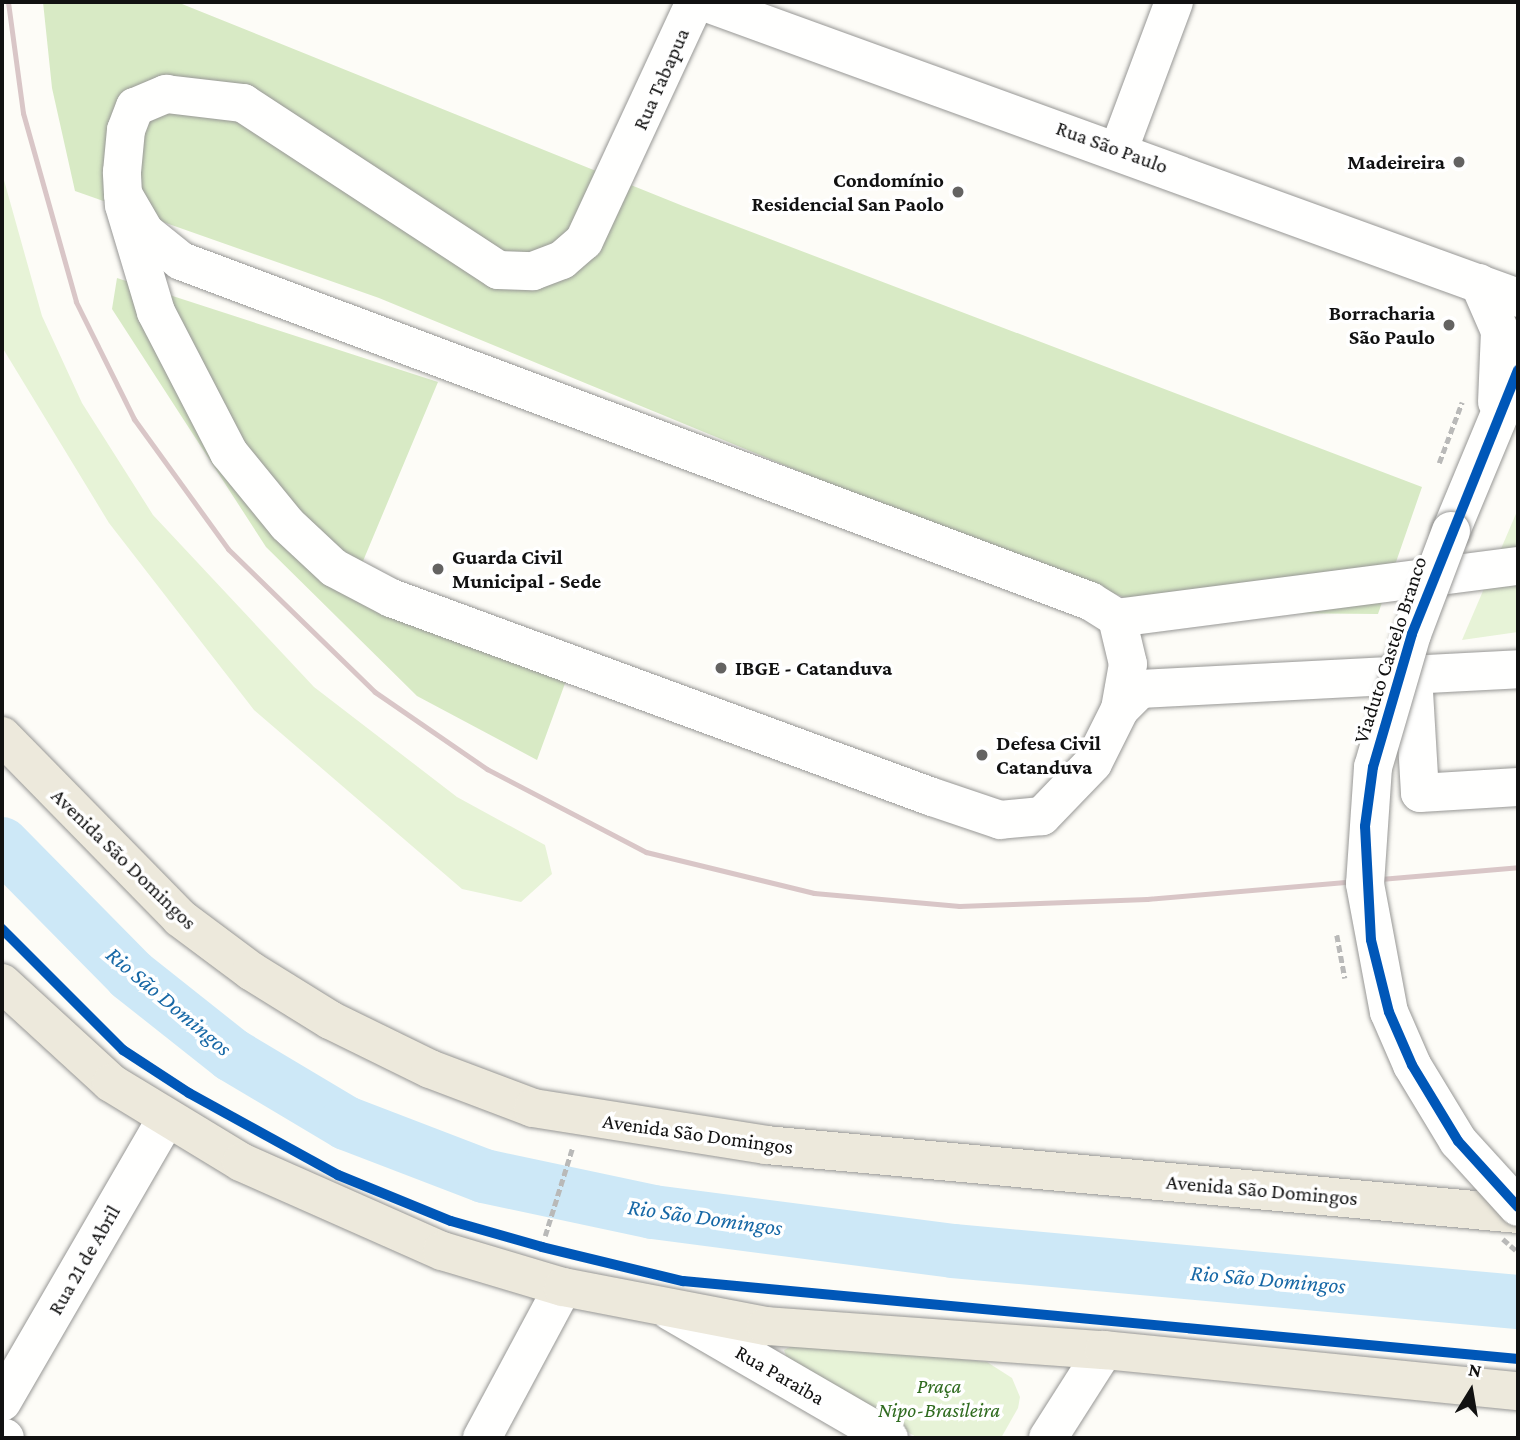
<!DOCTYPE html>
<html>
<head>
<meta charset="utf-8">
<style>
  body { margin:0 }
  #map { position:relative; width:1520px; height:1440px; overflow:hidden; background:#fdfcf7; font-family:"Crimson Pro",serif }
  div>[style] { position:absolute }
  .green>* { inset:0; background:#e7f3d7 }
  .forest>* { inset:0; background:#d8eac5 }
  .river>* { height:54px; margin:-27px; padding:0 27px; transform-origin:27px; border-radius:27px; background:#cde8f7 }
  .path>* { height:4.5px; margin-top:-2.25px; transform-origin:0; background:repeating-linear-gradient(90deg,#b9b9b8 0 7px,transparent 0 10.5px) }
  .roads { filter:drop-shadow(0 0 2px #979795) drop-shadow(0 0 2px #979795) }
  .minor>* { height:38px; margin:-19px; padding:0 19px; transform-origin:19px; border-radius:19px; background:#fffffe }
  .major>* { height:38px; margin:-19px; padding:0 19px; transform-origin:19px; border-radius:19px; background:#ede9dc }
  .rail>* { height:5px; margin:-2.5px; padding:0 2.5px; transform-origin:2.5px; border-radius:2.5px; background:#d9c6c7 }
  .path-bridge>* { height:4.5px; margin-top:-2.25px; transform-origin:0; background:repeating-linear-gradient(90deg,#b9b9b8 0 7px,transparent 0 10.5px) }
  .bridges { filter:drop-shadow(0 0 2px #979795) drop-shadow(0 0 2px #979795) }
  .minor-bridge>* { height:38px; margin:-19px; padding:0 19px; transform-origin:19px; border-radius:19px; background:#fffffe }
  .cycleway>* { height:10px; margin:-5px; padding:0 5px; transform-origin:5px; border-radius:5px; background:#0057b8 }
  .dots>* { width:19px; height:19px; translate:-50% -50%; box-sizing:border-box; border:4px solid #fff; border-radius:50% }
  span { translate:-50% -50%; white-space:nowrap; text-align:center; line-height:1.15; -webkit-text-stroke:7px #fff; paint-order:stroke }
  .street-label { font-size:21px; color:#111 }
  .poi-label { font-size:21px; color:#111; font-weight:700 }
  .right { translate:-100% -50%; text-align:right }
  .left { translate:0 -50%; text-align:left }
  .park-label { font-size:21px; color:#2f6b1f; font-style:italic }
  .water-label { font-size:23px; color:#1768a6; font-style:italic }
  .frame { position:absolute; inset:0; border:4px solid #111; pointer-events:none }
  .north { position:absolute; left:1436px; top:1356px; width:70px; height:70px; -webkit-text-stroke:5px #fff; paint-order:stroke; rotate:11deg; font-size:19px; font-weight:700; line-height:28px; text-align:center; color:#111 }
  .north::after { content:''; display:block; margin:auto; width:24px; height:32px; background:#111; clip-path:polygon(50% 0,100% 100%,50% 72%,0 100%) }
</style>
</head>
<body>
<div id="map">
  <div class="green">
    <div style="clip-path:polygon(2px 173px,42px 316px,82px 403px,153px 515px,314px 687px,457px 797px,545px 845px,552px 874px,521px 902px,462px 889px,254px 710px,109px 523px,2px 347px)"></div>
    <div style="clip-path:polygon(1518px 509px,1518px 632px,1462px 640px)"></div>
    <div style="clip-path:polygon(800px 1342px,987px 1362px,1012px 1378px,1020px 1397px,1018px 1408px,1001px 1438px,918px 1438px,789px 1364px,784px 1350px)"></div>
  </div>
  <div class="forest">
    <div style="clip-path:polygon(43px 2px,177px 2px,683px 206px,1422px 487px,1378px 614px,1162px 612px,825px 482px,379px 298px,75px 191px,52px 88px)"></div>
    <div style="clip-path:polygon(117px 278px,438px 382px,353px 585px,567px 678px,537px 760px,417px 696px,266px 547px,112px 309px)"></div>
  </div>
  <div class="river">
    <div style="left:2px;top:844px;width:184px;rotate:45.4deg"></div>
    <div style="left:131px;top:975px;width:129px;rotate:38.4deg"></div>
    <div style="left:232px;top:1055px;width:133px;rotate:30.8deg"></div>
    <div style="left:346px;top:1123px;width:148px;rotate:21deg"></div>
    <div style="left:484px;top:1176px;width:173px;rotate:12deg"></div>
    <div style="left:653px;top:1212px;width:303px;rotate:7.4deg"></div>
    <div style="left:953px;top:1251px;width:567px;rotate:5.16deg"></div>
  </div>
  <div class="path">
    <div style="left:1439px;top:463px;width:65px;rotate:-69.3deg"></div>
    <div style="left:545px;top:1236px;width:91px;rotate:-72.8deg"></div>
  </div>
  <div class="roads">
    <div class="minor">
      <div style="left:704px;top:2px;width:866px;rotate:19.98deg"></div>
      <div style="left:1119px;top:149px;width:157px;rotate:-69.5deg"></div>
      <div style="left:123px;top:194px;width:44px;rotate:59.9deg"></div>
      <div style="left:145px;top:232px;width:46px;rotate:38.9deg"></div>
      <div style="left:181px;top:261px;width:971px;rotate:20.51deg"></div>
      <div style="left:1090px;top:601px;width:32px;rotate:32deg"></div>
      <div style="left:1117px;top:618px;width:47px;rotate:76.6deg"></div>
      <div style="left:1128px;top:664px;width:46px;rotate:100.1deg"></div>
      <div style="left:1120px;top:709px;width:60px;rotate:116.6deg"></div>
      <div style="left:1093px;top:763px;width:74px;rotate:133.9deg"></div>
      <div style="left:1042px;top:816px;width:42px;rotate:174.6deg"></div>
      <div style="left:1000px;top:820px;width:72px;rotate:-161.3deg"></div>
      <div style="left:932px;top:797px;width:576px;rotate:-159.8deg"></div>
      <div style="left:391px;top:598px;width:64px;rotate:-152.2deg"></div>
      <div style="left:334px;top:568px;width:64px;rotate:-136.9deg"></div>
      <div style="left:287px;top:524px;width:92px;rotate:-129.2deg"></div>
      <div style="left:229px;top:453px;width:159px;rotate:-117.4deg"></div>
      <div style="left:156px;top:312px;width:112px;rotate:-106.7deg"></div>
      <div style="left:124px;top:205px;width:11px;rotate:-95deg"></div>
      <div style="left:123px;top:194px;width:22px;rotate:-93deg"></div>
      <div style="left:122px;top:172px;width:42px;rotate:-84.6deg"></div>
      <div style="left:126px;top:130px;width:25px;rotate:-69deg"></div>
      <div style="left:135px;top:107px;width:34px;rotate:-23deg"></div>
      <div style="left:166px;top:94px;width:78px;rotate:6.7deg"></div>
      <div style="left:243px;top:103px;width:305px;rotate:33.2deg"></div>
      <div style="left:498px;top:270px;width:35px;rotate:2deg"></div>
      <div style="left:533px;top:271px;width:31px;rotate:-21deg"></div>
      <div style="left:562px;top:260px;width:29px;rotate:-41deg"></div>
      <div style="left:584px;top:241px;width:264px;rotate:-65.1deg"></div>
      <div style="left:1479px;top:283px;width:52px;rotate:66.4deg"></div>
      <div style="left:1500px;top:331px;width:71px;rotate:92.4deg"></div>
      <div style="left:1451px;top:531px;width:174px;rotate:-67.4deg"></div>
      <div style="left:1117px;top:618px;width:404px;rotate:-7.4deg"></div>
      <div style="left:1413px;top:675px;width:118px;rotate:86.6deg"></div>
      <div style="left:1420px;top:793px;width:98px;rotate:-3.5deg"></div>
      <div style="left:1120px;top:709px;width:28px;rotate:-45deg"></div>
      <div style="left:1140px;top:689px;width:379px;rotate:-3deg"></div>
      <div style="left:670px;top:1311px;width:253px;rotate:30.1deg"></div>
      <div style="left:2px;top:1402px;width:327px;rotate:-59.9deg"></div>
      <div style="left:2px;top:1437px;width:3px;rotate:18deg"></div>
      <div style="left:482px;top:1438px;width:171px;rotate:-61.8deg"></div>
      <div style="left:1048px;top:1438px;width:104px;rotate:-57.5deg"></div>
    </div>
    <div class="major">
      <div style="left:2px;top:736px;width:255px;rotate:45.6deg"></div>
      <div style="left:180px;top:918px;width:89px;rotate:36.7deg"></div>
      <div style="left:251px;top:971px;width:93px;rotate:31.8deg"></div>
      <div style="left:330px;top:1020px;width:111px;rotate:26.1deg"></div>
      <div style="left:430px;top:1069px;width:110px;rotate:20.7deg"></div>
      <div style="left:533px;top:1108px;width:236px;rotate:9deg"></div>
      <div style="left:766px;top:1145px;width:755px;rotate:5.24deg"></div>
      <div style="left:2px;top:983px;width:148px;rotate:42.5deg"></div>
      <div style="left:111px;top:1083px;width:152px;rotate:31.3deg"></div>
      <div style="left:241px;top:1162px;width:220px;rotate:23.9deg"></div>
      <div style="left:442px;top:1251px;width:126px;rotate:16.6deg"></div>
      <div style="left:563px;top:1287px;width:207px;rotate:10.9deg"></div>
      <div style="left:766px;top:1326px;width:339px;rotate:4.1deg"></div>
      <div style="left:1104px;top:1350px;width:416px;rotate:5.7deg"></div>
    </div>
  </div>
  <div class="rail">
    <div style="left:8px;top:2px;width:112px;rotate:82.3deg"></div>
    <div style="left:23px;top:113px;width:196px;rotate:74.3deg"></div>
    <div style="left:76px;top:302px;width:131px;rotate:63.6deg"></div>
    <div style="left:134px;top:419px;width:160px;rotate:54.1deg"></div>
    <div style="left:228px;top:549px;width:205px;rotate:44.2deg"></div>
    <div style="left:375px;top:692px;width:136px;rotate:34.5deg"></div>
    <div style="left:487px;top:769px;width:179px;rotate:27.6deg"></div>
    <div style="left:646px;top:852px;width:173px;rotate:13.7deg"></div>
    <div style="left:814px;top:893px;width:146px;rotate:5.1deg"></div>
    <div style="left:959px;top:906px;width:188px;rotate:-2.1deg"></div>
    <div style="left:1147px;top:899px;width:372px;rotate:-4.9deg"></div>
  </div>
  <div class="path-bridge">
    <div style="left:1337px;top:935px;width:44px;rotate:79.5deg"></div>
    <div style="left:1503px;top:1239px;width:20px;rotate:41deg"></div>
  </div>
  <div class="bridges">
    <div class="minor-bridge">
      <div style="left:1451px;top:531px;width:110px;rotate:110.7deg"></div>
      <div style="left:1412px;top:634px;width:139px;rotate:106.3deg"></div>
      <div style="left:1373px;top:767px;width:117px;rotate:93.9deg"></div>
      <div style="left:1365px;top:884px;width:130px;rotate:79.4deg"></div>
      <div style="left:1389px;top:1012px;width:58px;rotate:66.5deg"></div>
      <div style="left:1412px;top:1065px;width:89px;rotate:58.8deg"></div>
      <div style="left:1458px;top:1141px;width:89px;rotate:47.7deg"></div>
    </div>
  </div>
  <div class="cycleway">
    <div style="left:1518px;top:370px;width:284px;rotate:111.9deg"></div>
    <div style="left:1412px;top:634px;width:139px;rotate:106.3deg"></div>
    <div style="left:1373px;top:767px;width:60px;rotate:97.7deg"></div>
    <div style="left:1365px;top:826px;width:114px;rotate:87deg"></div>
    <div style="left:1371px;top:940px;width:74px;rotate:76deg"></div>
    <div style="left:1389px;top:1012px;width:58px;rotate:66.5deg"></div>
    <div style="left:1412px;top:1065px;width:89px;rotate:58.8deg"></div>
    <div style="left:1458px;top:1141px;width:89px;rotate:47.7deg"></div>
    <div style="left:2px;top:929px;width:171px;rotate:45deg"></div>
    <div style="left:123px;top:1050px;width:79px;rotate:33.1deg"></div>
    <div style="left:189px;top:1093px;width:170px;rotate:28.8deg"></div>
    <div style="left:338px;top:1175px;width:122px;rotate:22.2deg"></div>
    <div style="left:451px;top:1221px;width:95px;rotate:15.9deg"></div>
    <div style="left:542px;top:1247px;width:145px;rotate:13.6deg"></div>
    <div style="left:683px;top:1281px;width:839px;rotate:5.34deg"></div>
  </div>
  <div class="dots">
    <div style="left:1459px;top:162px;background:#646362"></div>
    <div style="left:958px;top:192px;background:#646362"></div>
    <div style="left:1449px;top:325px;background:#646362"></div>
    <div style="left:438px;top:569px;background:#646362"></div>
    <div style="left:721px;top:668px;background:#646362"></div>
    <div style="left:982px;top:755px;background:#646362"></div>
  </div>
  <div class="street-label">
    <span style="left:661px;top:79px;rotate:-66deg">Rua Tabapua</span>
    <span style="left:1112px;top:147px;rotate:20deg">Rua São Paulo</span>
    <span style="left:1390px;top:650px;rotate:-72deg">Viaduto Castelo Branco</span>
    <span style="left:124px;top:859px;rotate:44deg">Avenida São Domingos</span>
    <span style="left:698px;top:1134px;rotate:8deg">Avenida São Domingos</span>
    <span style="left:1262px;top:1190px;rotate:5deg">Avenida São Domingos</span>
    <span style="left:84px;top:1260px;rotate:-60deg">Rua 21 de Abril</span>
    <span style="left:780px;top:1375px;rotate:30deg">Rua Paraiba</span>
  </div>
  <div class="poi-label">
    <span class="right" style="left:1445px;top:162px">Madeireira</span>
    <span class="right" style="left:944px;top:192px">Condomínio<br>Residencial San Paolo</span>
    <span class="right" style="left:1435px;top:325px">Borracharia<br>São Paulo</span>
    <span class="left" style="left:452px;top:569px">Guarda Civil<br>Municipal - Sede</span>
    <span class="left" style="left:735px;top:668px">IBGE - Catanduva</span>
    <span class="left" style="left:996px;top:755px">Defesa Civil<br>Catanduva</span>
  </div>
  <div class="park-label">
    <span style="left:939px;top:1398px">Praça<br>Nipo-Brasileira</span>
  </div>
  <div class="water-label">
    <span style="left:169px;top:1001px;rotate:40deg">Rio São Domingos</span>
    <span style="left:705px;top:1217px;rotate:8deg">Rio São Domingos</span>
    <span style="left:1268px;top:1279px;rotate:5deg">Rio São Domingos</span>
  </div>
  <div class="frame"></div>
  <div class="north">N</div>
</div>
</body>
</html>
